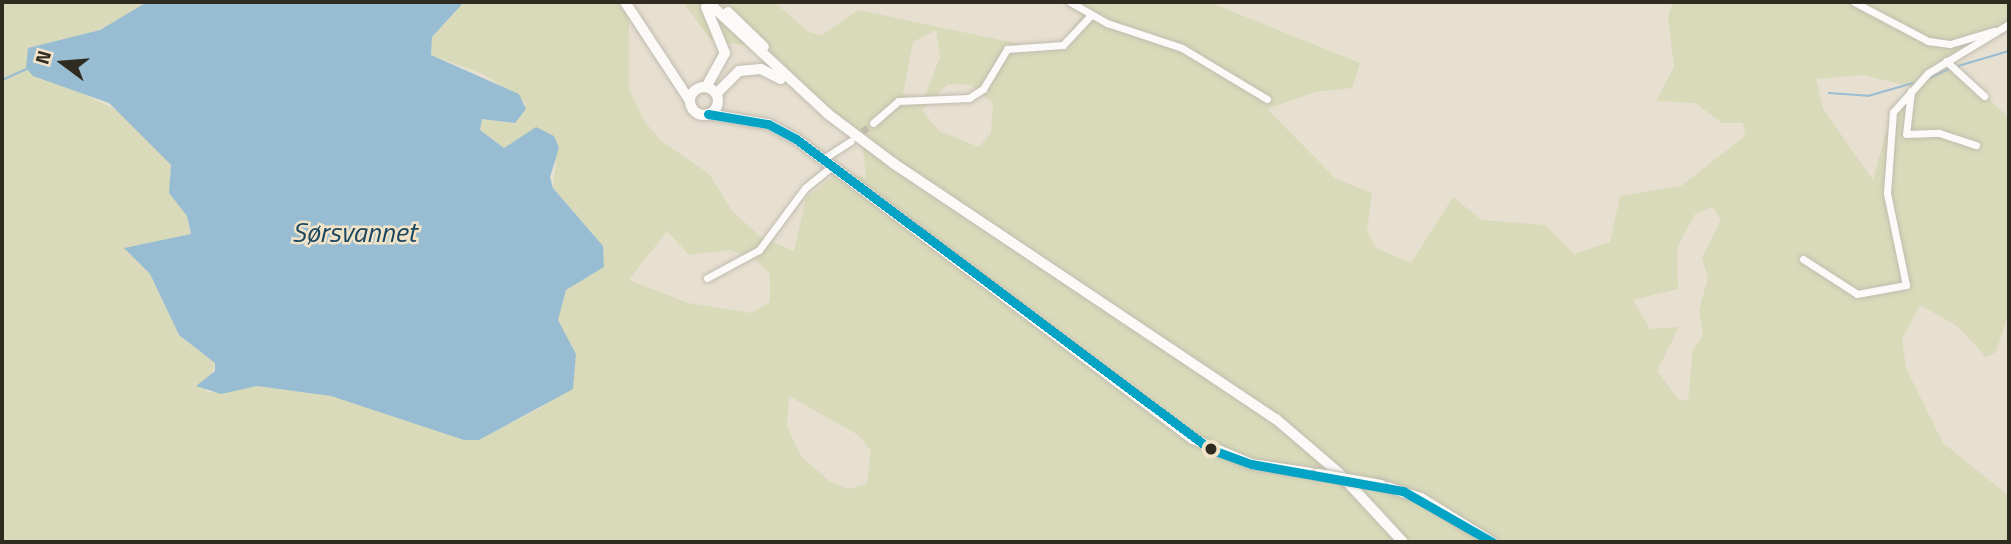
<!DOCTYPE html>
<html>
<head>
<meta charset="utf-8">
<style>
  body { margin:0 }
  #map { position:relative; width:2011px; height:544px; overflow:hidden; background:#e7e0d1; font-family:"Titillium Web",sans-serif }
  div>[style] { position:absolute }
  .green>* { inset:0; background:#d8dab9 }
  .water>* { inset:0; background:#98bdd2 }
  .stream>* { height:2px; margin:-1px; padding:0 1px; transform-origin:1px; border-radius:1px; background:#98bdd2 }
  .minor-tunnel>* { height:7px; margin-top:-3.5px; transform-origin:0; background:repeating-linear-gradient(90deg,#c2bcae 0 7px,transparent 0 10.5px) }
  .roads { filter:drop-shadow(0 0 2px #c1bbb0) drop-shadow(0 0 2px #c1bbb0) }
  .minor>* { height:7px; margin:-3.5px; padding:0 3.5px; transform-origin:3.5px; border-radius:3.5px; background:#fbfaf8 }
  .major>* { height:10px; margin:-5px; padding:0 5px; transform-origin:5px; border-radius:5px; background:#fbfaf8 }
  .major>.ring { margin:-5px; padding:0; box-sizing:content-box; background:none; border:10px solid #fbfaf8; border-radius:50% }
  .highway>* { height:10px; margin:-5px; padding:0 5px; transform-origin:5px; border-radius:5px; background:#fbfaf8 }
  .bridges { filter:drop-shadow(0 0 2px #c1bbb0) drop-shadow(0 0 2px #c1bbb0) }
  .major-bridge>* { height:10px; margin:-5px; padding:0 5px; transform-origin:5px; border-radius:5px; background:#fbfaf8 }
  .bus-1>* { height:9px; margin:-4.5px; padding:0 4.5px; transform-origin:4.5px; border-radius:4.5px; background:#02a3c5 }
  .dots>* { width:19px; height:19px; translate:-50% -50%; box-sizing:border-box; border:4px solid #f0e3c8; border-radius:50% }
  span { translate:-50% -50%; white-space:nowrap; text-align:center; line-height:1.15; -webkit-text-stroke:5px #f0e3c8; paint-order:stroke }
  .water-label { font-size:28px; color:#1b4761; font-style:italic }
  .frame { position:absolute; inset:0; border:4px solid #302b21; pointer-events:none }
  .north { position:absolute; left:28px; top:28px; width:70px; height:70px; -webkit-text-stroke:5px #f0e3c8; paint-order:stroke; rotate:286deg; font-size:19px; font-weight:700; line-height:28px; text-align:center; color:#302b21 }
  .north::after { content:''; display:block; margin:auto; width:24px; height:32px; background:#302b21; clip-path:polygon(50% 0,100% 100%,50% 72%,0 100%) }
</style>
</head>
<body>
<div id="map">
  <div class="green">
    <div style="clip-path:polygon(evenodd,2px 2px,147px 2px,100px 30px,40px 46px,73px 89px,125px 114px,171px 165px,170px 193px,187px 216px,191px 234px,125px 248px,150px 274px,179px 335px,215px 363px,205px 393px,256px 386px,331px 396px,465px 440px,479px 439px,541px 408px,576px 354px,558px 320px,566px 290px,593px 274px,603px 246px,553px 188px,556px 161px,536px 128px,504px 148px,480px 130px,482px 119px,515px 123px,526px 103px,483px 74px,431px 55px,432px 37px,464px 2px,616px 2px,629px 16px,629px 89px,643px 119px,660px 140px,709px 174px,733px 212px,761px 237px,794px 251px,806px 198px,840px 171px,866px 178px,863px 149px,843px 123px,749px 46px,711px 40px,683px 2px,774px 2px,809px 32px,822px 35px,858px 10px,1029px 46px,1064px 41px,1082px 15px,1062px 2px,1209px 2px,1360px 63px,1352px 88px,1315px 92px,1267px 109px,1336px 179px,1372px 193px,1367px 230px,1376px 248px,1411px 263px,1453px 197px,1482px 220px,1545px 225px,1574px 254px,1610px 242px,1620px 196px,1681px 186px,1745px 136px,1743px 123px,1722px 123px,1695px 103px,1656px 101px,1674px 67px,1668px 17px,1673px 2px,2009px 2px,2009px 27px,1949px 61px,2009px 118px,2009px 312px,1996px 352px,1986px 357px,1957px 326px,1920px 305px,1902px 339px,1906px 368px,1943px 443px,2009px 496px,2009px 542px,2px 542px,2px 2px,936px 30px,940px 57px,923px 101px,903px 94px,913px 42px,936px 30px,2px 2px,1864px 75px,1911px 87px,1890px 117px,1873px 180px,1823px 109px,1816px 79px,1864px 75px,2px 2px,948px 84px,971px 85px,993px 103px,991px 133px,979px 147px,939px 131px,922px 110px,948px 84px,2px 2px,1712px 207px,1721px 220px,1702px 258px,1708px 278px,1699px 310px,1703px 335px,1693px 349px,1688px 401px,1678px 399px,1657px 371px,1679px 327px,1650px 329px,1633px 300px,1678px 289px,1677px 248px,1695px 214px,1712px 207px,2px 2px,667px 231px,689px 255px,730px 250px,756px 260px,770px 274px,770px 302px,752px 313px,688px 303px,629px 280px,667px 231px,2px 2px,789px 396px,858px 435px,871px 451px,867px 484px,848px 489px,829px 481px,801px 456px,787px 426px,789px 396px)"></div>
  </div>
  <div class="water">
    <div style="clip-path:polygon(147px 2px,464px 2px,432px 37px,431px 55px,519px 94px,526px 109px,515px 123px,482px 119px,480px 130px,504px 148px,536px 127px,554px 136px,559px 148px,550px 177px,553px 188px,603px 246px,604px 267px,566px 290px,558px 320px,576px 354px,573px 389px,479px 440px,464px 440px,331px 396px,257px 386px,221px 394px,196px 386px,215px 371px,215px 363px,179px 335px,150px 274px,124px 248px,191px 234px,187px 216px,169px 193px,171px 165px,109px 103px,33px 76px,26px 68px,28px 48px,100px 30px)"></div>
  </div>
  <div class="stream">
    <div style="left:1958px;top:66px;width:53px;rotate:-16.4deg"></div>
    <div style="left:1929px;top:78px;width:22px;rotate:-24deg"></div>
    <div style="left:2px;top:80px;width:27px;rotate:-24deg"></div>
    <div style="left:1829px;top:93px;width:39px;rotate:4deg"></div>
    <div style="left:1868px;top:96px;width:47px;rotate:-16.1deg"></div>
  </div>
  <div class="minor-tunnel">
    <div style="left:854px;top:138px;width:24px;rotate:-38deg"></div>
  </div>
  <div class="roads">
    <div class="minor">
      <div style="left:1070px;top:2px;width:43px;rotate:29.6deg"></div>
      <div style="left:1107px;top:23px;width:79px;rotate:18.4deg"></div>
      <div style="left:1182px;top:48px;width:99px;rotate:31deg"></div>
      <div style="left:1854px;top:2px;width:84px;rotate:27.8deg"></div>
      <div style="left:1928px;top:41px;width:22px;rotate:8deg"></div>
      <div style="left:1950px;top:44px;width:46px;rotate:-16.5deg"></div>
      <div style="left:1946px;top:61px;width:52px;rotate:42.6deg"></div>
      <div style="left:1911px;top:91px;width:43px;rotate:96.6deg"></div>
      <div style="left:1906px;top:134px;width:33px;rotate:-2deg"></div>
      <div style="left:1939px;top:133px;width:39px;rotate:18deg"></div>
      <div style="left:873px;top:123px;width:33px;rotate:-41deg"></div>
      <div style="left:898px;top:101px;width:71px;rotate:-2.4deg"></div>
      <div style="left:969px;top:98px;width:17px;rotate:-33deg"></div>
      <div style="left:983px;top:89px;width:47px;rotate:-59deg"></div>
      <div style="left:1007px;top:49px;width:56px;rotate:-4.1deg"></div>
      <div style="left:1063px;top:45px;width:41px;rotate:-47deg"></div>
      <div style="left:823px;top:159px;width:33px;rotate:-33deg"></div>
      <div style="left:1803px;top:259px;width:64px;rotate:32.9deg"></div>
      <div style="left:1857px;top:294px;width:50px;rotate:-10.4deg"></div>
      <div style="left:1906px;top:285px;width:94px;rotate:-101.7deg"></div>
      <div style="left:1887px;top:193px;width:81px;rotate:-85.8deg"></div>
      <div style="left:1893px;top:112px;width:52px;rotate:-48.1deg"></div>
      <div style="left:1928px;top:73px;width:95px;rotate:-31.2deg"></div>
      <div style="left:707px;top:278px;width:59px;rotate:-28.3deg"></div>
      <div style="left:759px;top:250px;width:77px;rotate:-53.4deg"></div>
      <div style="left:805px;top:188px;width:35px;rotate:-39deg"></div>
    </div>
    <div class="major">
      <div style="left:625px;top:2px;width:118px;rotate:56.7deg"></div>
      <div class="ring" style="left:690px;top:87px;width:18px;height:18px"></div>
      <div style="left:708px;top:114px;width:61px;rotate:9.5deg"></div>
      <div style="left:768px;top:124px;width:32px;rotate:28deg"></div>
      <div style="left:796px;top:139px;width:498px;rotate:37.1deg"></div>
      <div style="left:1193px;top:439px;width:63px;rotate:23.3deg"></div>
      <div style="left:1251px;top:464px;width:68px;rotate:8.5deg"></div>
      <div style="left:1381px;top:485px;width:42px;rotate:18deg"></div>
      <div style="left:1421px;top:498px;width:84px;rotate:31.8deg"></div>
    </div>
    <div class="highway">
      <div style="left:708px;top:2px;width:164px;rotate:43deg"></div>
      <div style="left:828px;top:114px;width:81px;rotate:37deg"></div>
      <div style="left:893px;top:163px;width:461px;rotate:33.8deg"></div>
      <div style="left:1276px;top:419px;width:83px;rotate:40.6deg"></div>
      <div style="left:1339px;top:473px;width:94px;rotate:47.2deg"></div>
      <div style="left:706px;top:7px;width:50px;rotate:67.6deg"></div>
      <div style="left:725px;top:53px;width:39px;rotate:119deg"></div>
      <div style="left:728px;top:12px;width:50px;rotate:44.2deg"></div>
      <div style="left:716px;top:94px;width:33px;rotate:-45deg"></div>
      <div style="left:739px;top:71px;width:22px;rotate:-5deg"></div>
      <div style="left:761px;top:69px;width:22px;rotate:27deg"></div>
    </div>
  </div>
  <div class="bridges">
    <div class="major-bridge">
      <div style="left:1318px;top:474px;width:64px;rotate:9.9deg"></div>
    </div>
  </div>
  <div class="bus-1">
    <div style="left:708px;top:114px;width:61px;rotate:9.5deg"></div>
    <div style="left:768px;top:124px;width:32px;rotate:28deg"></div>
    <div style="left:796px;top:139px;width:517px;rotate:36.83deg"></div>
    <div style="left:1210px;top:449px;width:44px;rotate:20.1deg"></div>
    <div style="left:1251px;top:464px;width:154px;rotate:10.1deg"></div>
    <div style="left:1403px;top:491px;width:103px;rotate:29.8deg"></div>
  </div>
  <div class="dots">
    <div style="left:1211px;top:449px;background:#302b21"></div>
  </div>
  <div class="water-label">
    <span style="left:354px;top:232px">Sørsvannet</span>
  </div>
  <div class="frame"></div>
  <div class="north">N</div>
</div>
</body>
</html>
